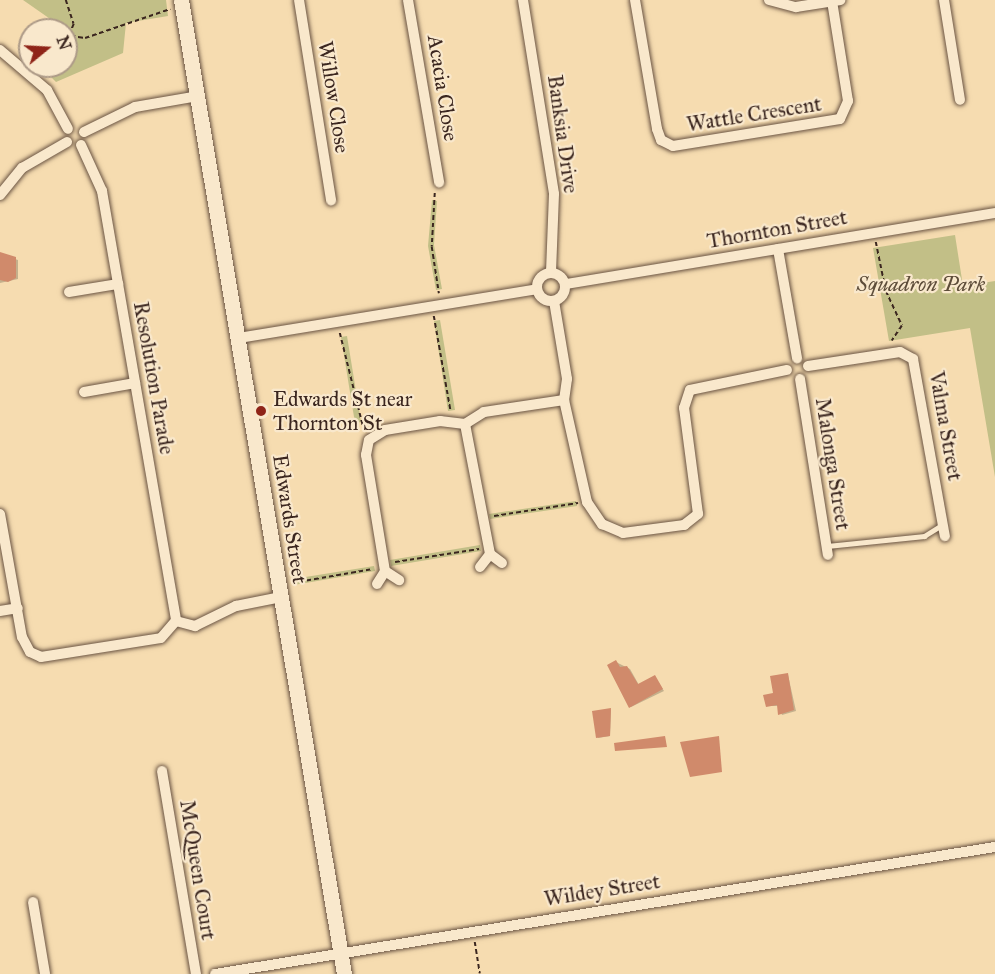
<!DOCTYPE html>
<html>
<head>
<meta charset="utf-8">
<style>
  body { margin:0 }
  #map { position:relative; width:995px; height:974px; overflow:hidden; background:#f6dcb0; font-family:"IM FELL Great Primer",serif }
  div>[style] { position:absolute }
  .green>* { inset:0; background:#c2bf87 }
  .shadow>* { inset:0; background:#0003 }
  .building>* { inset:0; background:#d08a6b }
  .path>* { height:1.5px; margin-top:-0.75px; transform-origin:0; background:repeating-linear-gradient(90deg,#3b261f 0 4.5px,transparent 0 7.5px) }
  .roads { filter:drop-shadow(0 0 2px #6a5443) drop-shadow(0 0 2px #6a5443) }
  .service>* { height:5px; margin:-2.5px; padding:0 2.5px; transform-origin:2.5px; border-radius:2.5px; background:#f9e8cc }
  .minor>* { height:10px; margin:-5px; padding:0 5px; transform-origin:5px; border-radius:5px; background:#f9e8cc }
  .minor>.ring { margin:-5px; padding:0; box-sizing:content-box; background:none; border:10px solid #f9e8cc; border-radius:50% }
  .secondary>* { height:15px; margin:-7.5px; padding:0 7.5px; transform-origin:7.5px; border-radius:7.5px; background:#f9e8cc }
  .dots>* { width:16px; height:16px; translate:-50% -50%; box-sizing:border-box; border:3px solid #f9e8cc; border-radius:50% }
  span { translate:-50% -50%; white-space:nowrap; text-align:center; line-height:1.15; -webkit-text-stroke:4.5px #f9e8cc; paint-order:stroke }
  .street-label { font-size:21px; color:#3b261f }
  .park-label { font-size:21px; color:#5d4c39; font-style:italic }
  .poi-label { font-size:21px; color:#3b261f }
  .left { translate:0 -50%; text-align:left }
  .north { position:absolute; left:18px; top:18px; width:60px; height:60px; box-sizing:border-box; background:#f9e8cc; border:2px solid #ad9a87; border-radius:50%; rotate:72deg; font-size:16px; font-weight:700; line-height:24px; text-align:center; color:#3b261f }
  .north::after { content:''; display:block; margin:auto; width:21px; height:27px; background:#8f2418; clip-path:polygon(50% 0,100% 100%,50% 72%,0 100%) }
</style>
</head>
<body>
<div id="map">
  <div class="green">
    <div style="clip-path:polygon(23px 0,166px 0,168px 16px,126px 23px,123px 53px,56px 82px,40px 66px,66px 66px,66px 30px)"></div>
    <div style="clip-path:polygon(432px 200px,437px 201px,434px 245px,442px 289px,436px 290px,428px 246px)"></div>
    <div style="clip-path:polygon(955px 235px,963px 286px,995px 281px,995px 477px,970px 328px,889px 341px,873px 248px)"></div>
    <div style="clip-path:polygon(440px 320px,455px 410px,448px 411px,434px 321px)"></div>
    <div style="clip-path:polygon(347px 336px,361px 422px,355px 423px,341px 337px)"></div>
    <div style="clip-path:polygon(576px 501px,577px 506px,490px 519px,489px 514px)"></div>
    <div style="clip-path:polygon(480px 545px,481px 551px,391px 566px,390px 560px)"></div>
    <div style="clip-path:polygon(374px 566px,375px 571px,294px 585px,293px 579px)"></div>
  </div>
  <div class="shadow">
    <div style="clip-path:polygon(0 254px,18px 260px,18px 279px,0 283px)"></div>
    <div style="clip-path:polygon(616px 662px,630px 669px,639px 685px,655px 677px,664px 691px,631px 707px,609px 666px)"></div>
    <div style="clip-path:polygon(788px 675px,796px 711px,782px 715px,778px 706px,767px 706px)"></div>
    <div style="clip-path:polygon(611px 710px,610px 736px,598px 738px,593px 713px)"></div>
  </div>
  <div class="building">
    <div style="clip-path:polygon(0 252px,16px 257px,16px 278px,8px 282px,0 280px)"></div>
    <div style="clip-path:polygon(616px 660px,620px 667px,627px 666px,638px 684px,655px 675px,663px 689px,629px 708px,607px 665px)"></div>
    <div style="clip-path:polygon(788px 673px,794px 710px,778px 715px,777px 705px,766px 707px,763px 695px,773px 693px,770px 676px)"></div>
    <div style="clip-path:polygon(611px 708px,610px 736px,596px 738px,592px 711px)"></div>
    <div style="clip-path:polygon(665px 736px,667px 747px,615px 751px,614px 743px)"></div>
    <div style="clip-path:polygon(719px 736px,722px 772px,690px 777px,680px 742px)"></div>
  </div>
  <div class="path">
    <div style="left:66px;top:0;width:25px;rotate:72deg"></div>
    <div style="left:74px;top:24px;width:22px;rotate:112deg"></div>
    <div style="left:71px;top:36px;width:14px;rotate:8deg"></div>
    <div style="left:85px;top:38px;width:90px;rotate:-18.8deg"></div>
    <div style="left:435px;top:193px;width:54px;rotate:93.2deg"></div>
    <div style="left:432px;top:247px;width:47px;rotate:81.3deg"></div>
    <div style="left:876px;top:242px;width:50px;rotate:78.5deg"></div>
    <div style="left:886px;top:291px;width:38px;rotate:65deg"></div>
    <div style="left:902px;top:326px;width:18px;rotate:124deg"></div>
    <div style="left:434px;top:316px;width:97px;rotate:80deg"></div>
    <div style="left:340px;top:333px;width:100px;rotate:76.1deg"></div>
    <div style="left:494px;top:516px;width:85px;rotate:-8.8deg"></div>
    <div style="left:395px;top:562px;width:85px;rotate:-8.8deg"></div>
    <div style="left:292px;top:583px;width:82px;rotate:-9.8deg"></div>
    <div style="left:475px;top:942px;width:32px;rotate:81deg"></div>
  </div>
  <div class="roads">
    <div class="service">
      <div style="left:827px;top:546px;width:98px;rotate:-5.9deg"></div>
      <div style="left:924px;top:536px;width:22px;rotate:-32deg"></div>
    </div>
    <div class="minor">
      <div style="left:299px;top:0;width:203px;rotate:80.9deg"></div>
      <div style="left:408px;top:0;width:185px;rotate:80.3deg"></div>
      <div style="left:523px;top:0;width:196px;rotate:80.9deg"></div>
      <div style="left:554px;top:194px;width:79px;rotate:92.2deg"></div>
      <div style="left:635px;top:0;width:131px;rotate:80.3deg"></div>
      <div style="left:657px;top:129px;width:12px;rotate:70deg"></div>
      <div style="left:661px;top:140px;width:13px;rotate:27deg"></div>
      <div style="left:673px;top:146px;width:169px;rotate:-9.2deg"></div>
      <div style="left:840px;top:119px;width:20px;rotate:-66deg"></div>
      <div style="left:848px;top:101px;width:101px;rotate:-99.1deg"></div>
      <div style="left:769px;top:0;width:28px;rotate:15deg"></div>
      <div style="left:796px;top:7px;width:45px;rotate:-9deg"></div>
      <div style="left:944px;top:0;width:101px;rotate:80.9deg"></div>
      <div style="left:0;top:50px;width:62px;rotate:40.4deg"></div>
      <div style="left:47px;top:90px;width:44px;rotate:61.7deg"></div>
      <div style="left:84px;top:132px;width:57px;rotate:-26.1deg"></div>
      <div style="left:135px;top:107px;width:65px;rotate:-9.8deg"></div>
      <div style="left:81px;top:145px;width:51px;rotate:65.5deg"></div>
      <div style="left:102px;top:191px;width:436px;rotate:80.2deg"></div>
      <div style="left:0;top:195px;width:35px;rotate:-51deg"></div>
      <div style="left:22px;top:168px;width:52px;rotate:-30deg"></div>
      <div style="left:778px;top:249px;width:111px;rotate:80.1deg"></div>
      <div class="ring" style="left:537px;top:273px;width:18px;height:18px"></div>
      <div style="left:566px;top:284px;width:435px;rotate:-9.4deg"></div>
      <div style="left:69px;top:292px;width:50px;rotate:-9.3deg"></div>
      <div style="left:554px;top:301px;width:79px;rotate:80.5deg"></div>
      <div style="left:567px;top:379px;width:21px;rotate:98deg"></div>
      <div style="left:564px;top:400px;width:105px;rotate:77.3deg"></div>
      <div style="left:587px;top:502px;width:27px;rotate:56deg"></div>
      <div style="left:602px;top:524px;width:23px;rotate:23deg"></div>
      <div style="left:623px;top:533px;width:62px;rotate:-7.5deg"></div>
      <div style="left:684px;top:525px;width:18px;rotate:-38deg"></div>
      <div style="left:698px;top:514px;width:107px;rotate:-97.5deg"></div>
      <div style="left:684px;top:408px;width:19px;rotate:-72deg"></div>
      <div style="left:690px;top:390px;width:99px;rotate:-11.7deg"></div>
      <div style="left:239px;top:338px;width:302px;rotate:-9.3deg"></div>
      <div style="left:808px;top:366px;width:93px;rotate:-8.7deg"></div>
      <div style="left:900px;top:352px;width:15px;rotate:28deg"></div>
      <div style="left:913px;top:359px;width:180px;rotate:79.8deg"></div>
      <div style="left:800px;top:379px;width:178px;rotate:81deg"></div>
      <div style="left:84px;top:392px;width:52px;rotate:-10deg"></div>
      <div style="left:465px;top:424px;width:132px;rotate:79.1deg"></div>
      <div style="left:465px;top:424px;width:22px;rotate:-32deg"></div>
      <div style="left:484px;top:412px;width:81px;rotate:-8.5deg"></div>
      <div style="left:0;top:514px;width:125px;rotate:79.9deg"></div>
      <div style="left:22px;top:637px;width:17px;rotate:62deg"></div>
      <div style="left:30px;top:652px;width:12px;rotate:24deg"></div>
      <div style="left:41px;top:657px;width:121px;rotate:-9deg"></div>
      <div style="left:161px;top:638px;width:23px;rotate:-49deg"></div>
      <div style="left:176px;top:621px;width:20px;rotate:15deg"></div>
      <div style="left:195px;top:626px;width:46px;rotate:-26deg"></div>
      <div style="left:236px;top:606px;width:46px;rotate:-11.3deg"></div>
      <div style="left:480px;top:567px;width:16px;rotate:-52deg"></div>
      <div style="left:490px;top:554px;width:15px;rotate:37deg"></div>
      <div style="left:385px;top:571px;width:118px;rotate:-99.3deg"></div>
      <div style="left:366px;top:455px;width:15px;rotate:-79deg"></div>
      <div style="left:369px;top:440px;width:19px;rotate:-32deg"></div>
      <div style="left:385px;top:430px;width:56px;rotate:-9.3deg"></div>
      <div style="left:440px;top:421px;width:25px;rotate:7deg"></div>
      <div style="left:377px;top:584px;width:15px;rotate:-58deg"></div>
      <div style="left:385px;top:571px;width:17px;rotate:33deg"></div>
      <div style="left:0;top:611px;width:18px;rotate:-9deg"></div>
      <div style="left:162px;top:771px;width:206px;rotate:80.5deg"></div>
      <div style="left:33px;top:902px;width:73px;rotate:80.5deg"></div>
      <div style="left:215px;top:974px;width:790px;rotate:-9.25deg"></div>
    </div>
    <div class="secondary">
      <div style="left:181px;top:0;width:988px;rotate:80.5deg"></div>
    </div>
  </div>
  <div class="dots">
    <div style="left:261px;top:411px;background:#8f2418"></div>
  </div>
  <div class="street-label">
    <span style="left:443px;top:88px;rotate:81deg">Acacia Close</span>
    <span style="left:334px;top:97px;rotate:81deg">Willow Close</span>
    <span style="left:754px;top:114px;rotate:-9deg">Wattle Crescent</span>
    <span style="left:563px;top:134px;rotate:82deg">Banksia Drive</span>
    <span style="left:777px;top:229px;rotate:-10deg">Thornton Street</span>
    <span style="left:154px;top:378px;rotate:80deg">Resolution Parade</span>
    <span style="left:946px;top:426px;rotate:80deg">Valma Street</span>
    <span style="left:833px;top:464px;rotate:81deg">Malonga Street</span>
    <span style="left:290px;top:519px;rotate:81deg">Edwards Street</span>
    <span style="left:198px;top:870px;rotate:81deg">McQueen Court</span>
    <span style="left:602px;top:890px;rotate:-9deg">Wildey Street</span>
  </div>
  <div class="park-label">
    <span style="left:921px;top:284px">Squadron Park</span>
  </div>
  <div class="poi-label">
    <span class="left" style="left:273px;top:411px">Edwards St near<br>Thornton St</span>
  </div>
  <div class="north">N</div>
</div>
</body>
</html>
